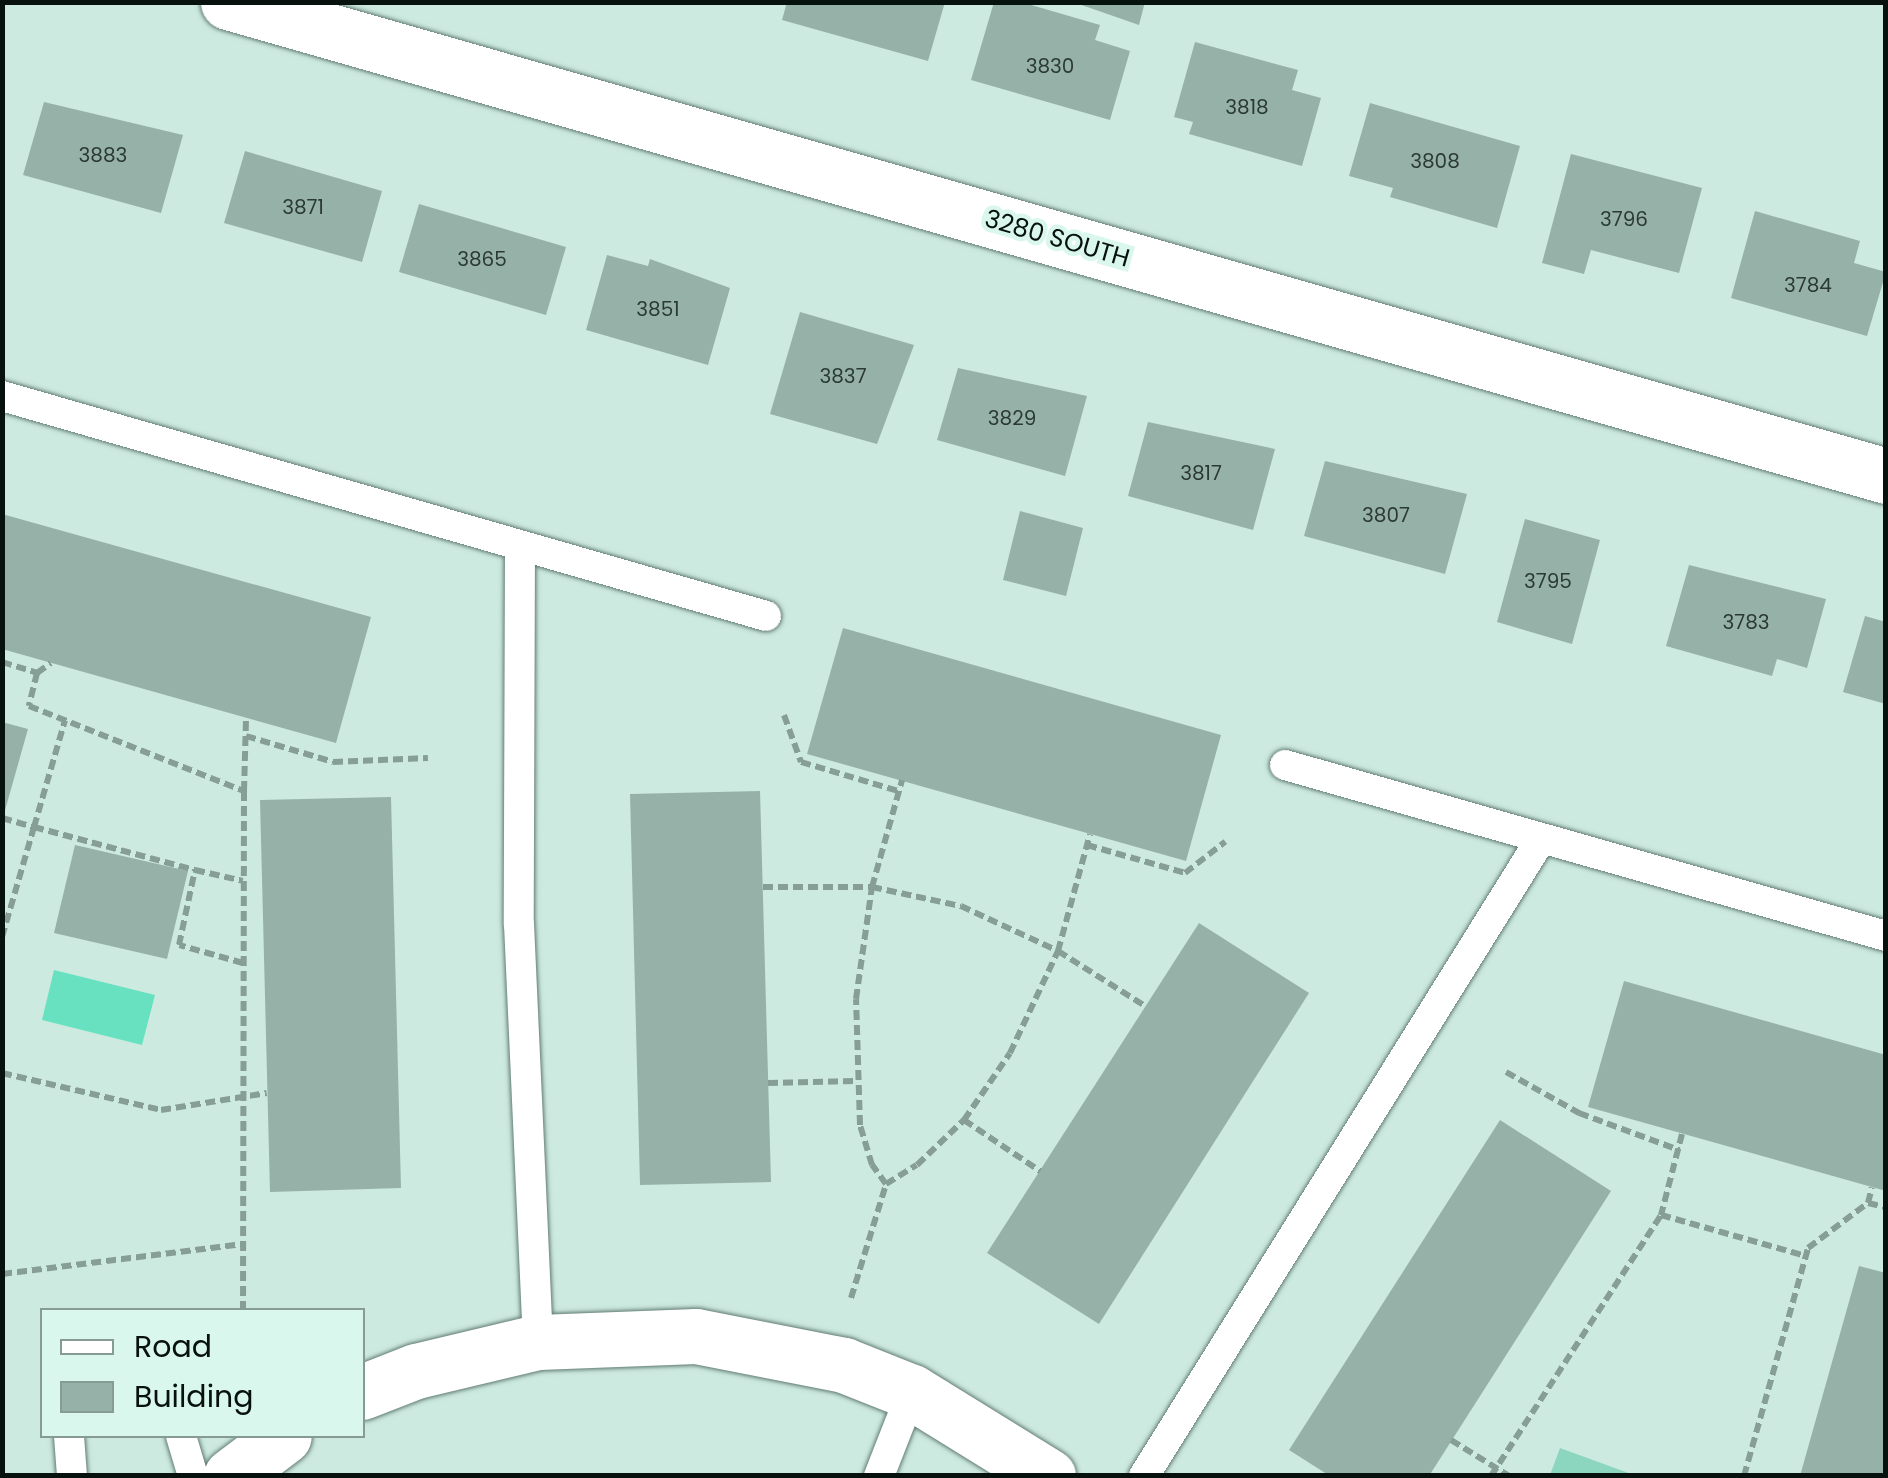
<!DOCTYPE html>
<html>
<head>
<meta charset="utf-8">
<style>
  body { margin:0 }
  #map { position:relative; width:1888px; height:1478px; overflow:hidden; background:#cdeae0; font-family:Poppins,sans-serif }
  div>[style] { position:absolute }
  .green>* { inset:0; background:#8cd5bf }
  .water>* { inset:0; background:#67e1c0 }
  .building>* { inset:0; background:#96b2a8 }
  .path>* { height:6px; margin-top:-3px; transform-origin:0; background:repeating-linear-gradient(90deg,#879e96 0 10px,transparent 0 15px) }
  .roads { filter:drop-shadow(0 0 2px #627c74) drop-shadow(0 0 2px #627c74) }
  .lane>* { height:30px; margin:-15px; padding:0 15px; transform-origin:15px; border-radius:15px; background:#fff }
  .street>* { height:55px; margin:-27.5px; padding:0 27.5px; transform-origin:27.5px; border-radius:27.5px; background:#fff }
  span { translate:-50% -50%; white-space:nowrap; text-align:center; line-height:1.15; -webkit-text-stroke:9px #daf7ed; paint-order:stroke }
  .number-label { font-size:20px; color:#2b3934 }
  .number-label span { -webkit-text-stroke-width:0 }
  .street-label { font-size:25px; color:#07110e }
  .frame { position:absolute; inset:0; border:5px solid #07110e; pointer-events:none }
  .legend { position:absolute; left:40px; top:1308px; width:325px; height:130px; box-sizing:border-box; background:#daf7ed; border:2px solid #869b94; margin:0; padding:12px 18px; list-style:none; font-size:30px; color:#07110e }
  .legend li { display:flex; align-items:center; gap:20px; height:50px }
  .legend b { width:50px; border:2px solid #869b94 }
</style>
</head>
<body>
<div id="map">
  <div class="green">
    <div style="clip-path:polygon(1560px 1448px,1634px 1475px,1550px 1475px)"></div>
  </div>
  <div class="water">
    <div style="clip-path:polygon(54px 970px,155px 995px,142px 1045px,42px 1020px)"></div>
  </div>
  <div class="building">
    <div style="clip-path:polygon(787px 2px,945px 2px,928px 61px,782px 20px)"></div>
    <div style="clip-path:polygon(994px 2px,1021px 2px,1100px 25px,1095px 40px,1130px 51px,1110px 120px,971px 80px)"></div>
    <div style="clip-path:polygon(1073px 2px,1145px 2px,1139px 25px)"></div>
    <div style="clip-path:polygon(1195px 42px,1298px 70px,1292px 90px,1321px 98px,1302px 166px,1189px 134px,1193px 122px,1174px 117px)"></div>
    <div style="clip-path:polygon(44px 102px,183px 135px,161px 213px,23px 175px)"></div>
    <div style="clip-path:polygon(1370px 103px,1520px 146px,1497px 228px,1390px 197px,1393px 188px,1349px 176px)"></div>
    <div style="clip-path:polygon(245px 151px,382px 191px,362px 262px,224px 223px)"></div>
    <div style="clip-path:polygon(1571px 154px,1702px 188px,1679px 273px,1591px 250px,1584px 274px,1542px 263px)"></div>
    <div style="clip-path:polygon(419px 204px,566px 247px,546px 315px,399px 272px)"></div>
    <div style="clip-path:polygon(1755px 211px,1860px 241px,1854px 263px,1886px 272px,1867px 336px,1731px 298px)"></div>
    <div style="clip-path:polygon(607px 255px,648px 266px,650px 259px,730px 288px,708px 365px,586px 330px)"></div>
    <div style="clip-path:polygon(800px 312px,914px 345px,877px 444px,770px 414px)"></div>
    <div style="clip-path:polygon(958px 368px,1087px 396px,1065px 476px,937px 440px)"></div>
    <div style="clip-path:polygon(1148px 422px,1275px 449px,1253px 530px,1128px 496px)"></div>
    <div style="clip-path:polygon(1325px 461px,1467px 494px,1445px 574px,1304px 536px)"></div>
    <div style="clip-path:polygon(1020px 511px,1083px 528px,1066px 596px,1003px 580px)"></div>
    <div style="clip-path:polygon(2px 514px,371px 617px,336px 743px,2px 649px)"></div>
    <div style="clip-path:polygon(1525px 519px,1600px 540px,1572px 644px,1497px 622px)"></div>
    <div style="clip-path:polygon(1689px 565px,1826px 599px,1807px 668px,1777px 659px,1772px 676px,1666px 646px)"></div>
    <div style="clip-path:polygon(1865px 616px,1886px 622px,1886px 704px,1843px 692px)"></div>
    <div style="clip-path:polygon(843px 628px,1221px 735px,1186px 861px,807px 754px)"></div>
    <div style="clip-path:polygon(2px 722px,28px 729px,4px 814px,2px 814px)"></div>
    <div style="clip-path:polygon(760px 791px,771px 1182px,640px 1185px,630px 794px)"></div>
    <div style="clip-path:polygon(391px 797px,401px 1188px,270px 1192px,260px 800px)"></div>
    <div style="clip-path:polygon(75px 845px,188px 871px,167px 959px,54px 933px)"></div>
    <div style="clip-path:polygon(1199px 923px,1309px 993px,1099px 1324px,987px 1253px)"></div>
    <div style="clip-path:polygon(1624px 981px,1886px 1055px,1886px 1191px,1588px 1107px)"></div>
    <div style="clip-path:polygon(1500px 1120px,1611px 1191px,1429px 1476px,1330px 1476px,1289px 1450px)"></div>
    <div style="clip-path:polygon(1859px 1266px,1886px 1273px,1886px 1476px,1800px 1476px)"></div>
  </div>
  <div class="path">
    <div style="left:2px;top:662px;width:37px;rotate:17deg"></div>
    <div style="left:37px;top:673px;width:34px;rotate:104deg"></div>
    <div style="left:29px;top:706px;width:231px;rotate:21.6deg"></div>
    <div style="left:244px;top:791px;width:519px;rotate:90.11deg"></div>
    <div style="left:37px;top:673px;width:17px;rotate:-36deg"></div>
    <div style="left:784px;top:715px;width:50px;rotate:70.1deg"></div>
    <div style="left:801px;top:762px;width:101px;rotate:16.6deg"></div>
    <div style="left:246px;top:736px;width:91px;rotate:16.6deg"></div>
    <div style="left:333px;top:762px;width:95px;rotate:-2.4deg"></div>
    <div style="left:244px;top:791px;width:73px;rotate:-88.4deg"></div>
    <div style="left:2px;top:818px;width:33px;rotate:16deg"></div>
    <div style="left:34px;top:827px;width:111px;rotate:-73.8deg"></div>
    <div style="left:1087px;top:845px;width:102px;rotate:15.9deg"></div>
    <div style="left:1185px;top:873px;width:51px;rotate:-37.8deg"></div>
    <div style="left:763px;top:887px;width:109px"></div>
    <div style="left:872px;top:887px;width:91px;rotate:12.1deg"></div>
    <div style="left:961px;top:906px;width:107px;rotate:24.9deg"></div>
    <div style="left:1058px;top:951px;width:103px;rotate:32.3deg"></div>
    <div style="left:2px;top:937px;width:115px;rotate:-73.8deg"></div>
    <div style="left:34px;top:827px;width:167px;rotate:15deg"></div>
    <div style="left:243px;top:963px;width:66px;rotate:-164.3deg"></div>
    <div style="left:179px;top:945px;width:77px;rotate:-78deg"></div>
    <div style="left:195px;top:870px;width:49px;rotate:12.9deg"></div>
    <div style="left:1506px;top:1072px;width:84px;rotate:29.3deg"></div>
    <div style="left:1579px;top:1113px;width:107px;rotate:20.3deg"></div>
    <div style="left:2px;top:1073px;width:163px;rotate:13.1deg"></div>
    <div style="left:161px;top:1110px;width:107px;rotate:-9.1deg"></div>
    <div style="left:768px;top:1083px;width:87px;rotate:-1.3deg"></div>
    <div style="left:964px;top:1120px;width:92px;rotate:33.9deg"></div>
    <div style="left:1682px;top:1134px;width:84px;rotate:104.5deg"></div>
    <div style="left:1661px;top:1215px;width:151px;rotate:15.8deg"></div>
    <div style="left:886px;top:1184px;width:24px;rotate:-126deg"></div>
    <div style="left:872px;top:1165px;width:42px;rotate:-106.7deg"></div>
    <div style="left:860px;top:1125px;width:126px;rotate:-91.8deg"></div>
    <div style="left:856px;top:999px;width:113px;rotate:-81.9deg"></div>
    <div style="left:872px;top:887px;width:111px;rotate:-74.3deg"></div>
    <div style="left:1868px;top:1203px;width:16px;rotate:-76deg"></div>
    <div style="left:2px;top:1274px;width:243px;rotate:-7.1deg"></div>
    <div style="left:851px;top:1298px;width:119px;rotate:-72.9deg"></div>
    <div style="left:886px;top:1184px;width:36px;rotate:-32deg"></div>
    <div style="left:917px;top:1165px;width:65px;rotate:-43.8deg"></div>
    <div style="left:964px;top:1120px;width:81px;rotate:-55.5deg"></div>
    <div style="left:1010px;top:1053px;width:113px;rotate:-64.8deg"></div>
    <div style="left:1058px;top:951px;width:121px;rotate:-74.7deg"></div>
    <div style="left:1451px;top:1440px;width:68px;rotate:31.8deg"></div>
    <div style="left:1491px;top:1476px;width:311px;rotate:-56.9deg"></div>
    <div style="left:1744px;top:1476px;width:237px;rotate:-74.3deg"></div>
    <div style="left:1808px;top:1248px;width:75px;rotate:-36.9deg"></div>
    <div style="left:1868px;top:1203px;width:18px;rotate:13deg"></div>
  </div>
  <div class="roads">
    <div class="lane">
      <div style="left:2px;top:396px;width:795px;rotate:16.06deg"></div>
      <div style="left:520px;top:547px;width:377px;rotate:90.2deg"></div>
      <div style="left:519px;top:924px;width:418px;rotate:87.4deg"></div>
      <div style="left:1285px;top:765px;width:625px;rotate:15.88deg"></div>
      <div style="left:69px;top:1436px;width:40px;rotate:85.7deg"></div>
      <div style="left:181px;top:1436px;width:42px;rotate:73.3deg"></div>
      <div style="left:879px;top:1476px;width:90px;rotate:-68.6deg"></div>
      <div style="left:1144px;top:1476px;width:751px;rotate:-58.07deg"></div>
    </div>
    <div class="street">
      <div style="left:228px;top:2px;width:1724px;rotate:15.95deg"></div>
      <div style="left:362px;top:1392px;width:58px;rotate:-21.3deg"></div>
      <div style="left:416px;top:1371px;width:125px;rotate:-13.4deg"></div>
      <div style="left:538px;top:1342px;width:158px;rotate:-2.2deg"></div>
      <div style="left:696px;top:1336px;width:151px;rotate:11.1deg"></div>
      <div style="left:844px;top:1365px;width:73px;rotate:21.7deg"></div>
      <div style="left:912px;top:1392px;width:160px;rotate:31.7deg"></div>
      <div style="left:231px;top:1476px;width:66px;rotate:-37deg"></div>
    </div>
  </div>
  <div class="number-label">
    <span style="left:1050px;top:66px">3830</span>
    <span style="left:1247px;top:107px">3818</span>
    <span style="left:103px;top:155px">3883</span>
    <span style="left:1435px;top:161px">3808</span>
    <span style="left:303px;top:207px">3871</span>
    <span style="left:1624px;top:219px">3796</span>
    <span style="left:482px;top:259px">3865</span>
    <span style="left:1808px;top:285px">3784</span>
    <span style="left:658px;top:309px">3851</span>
    <span style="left:843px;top:376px">3837</span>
    <span style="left:1012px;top:418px">3829</span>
    <span style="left:1201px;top:473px">3817</span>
    <span style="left:1386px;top:515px">3807</span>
    <span style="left:1548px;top:581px">3795</span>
    <span style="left:1746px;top:622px">3783</span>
  </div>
  <div class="street-label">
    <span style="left:1057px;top:239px;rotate:16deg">3280 SOUTH</span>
  </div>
  <div class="frame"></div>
  <ul class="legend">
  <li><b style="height:12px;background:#fff"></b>Road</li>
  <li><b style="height:28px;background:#96b2a8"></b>Building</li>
  </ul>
</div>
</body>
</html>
